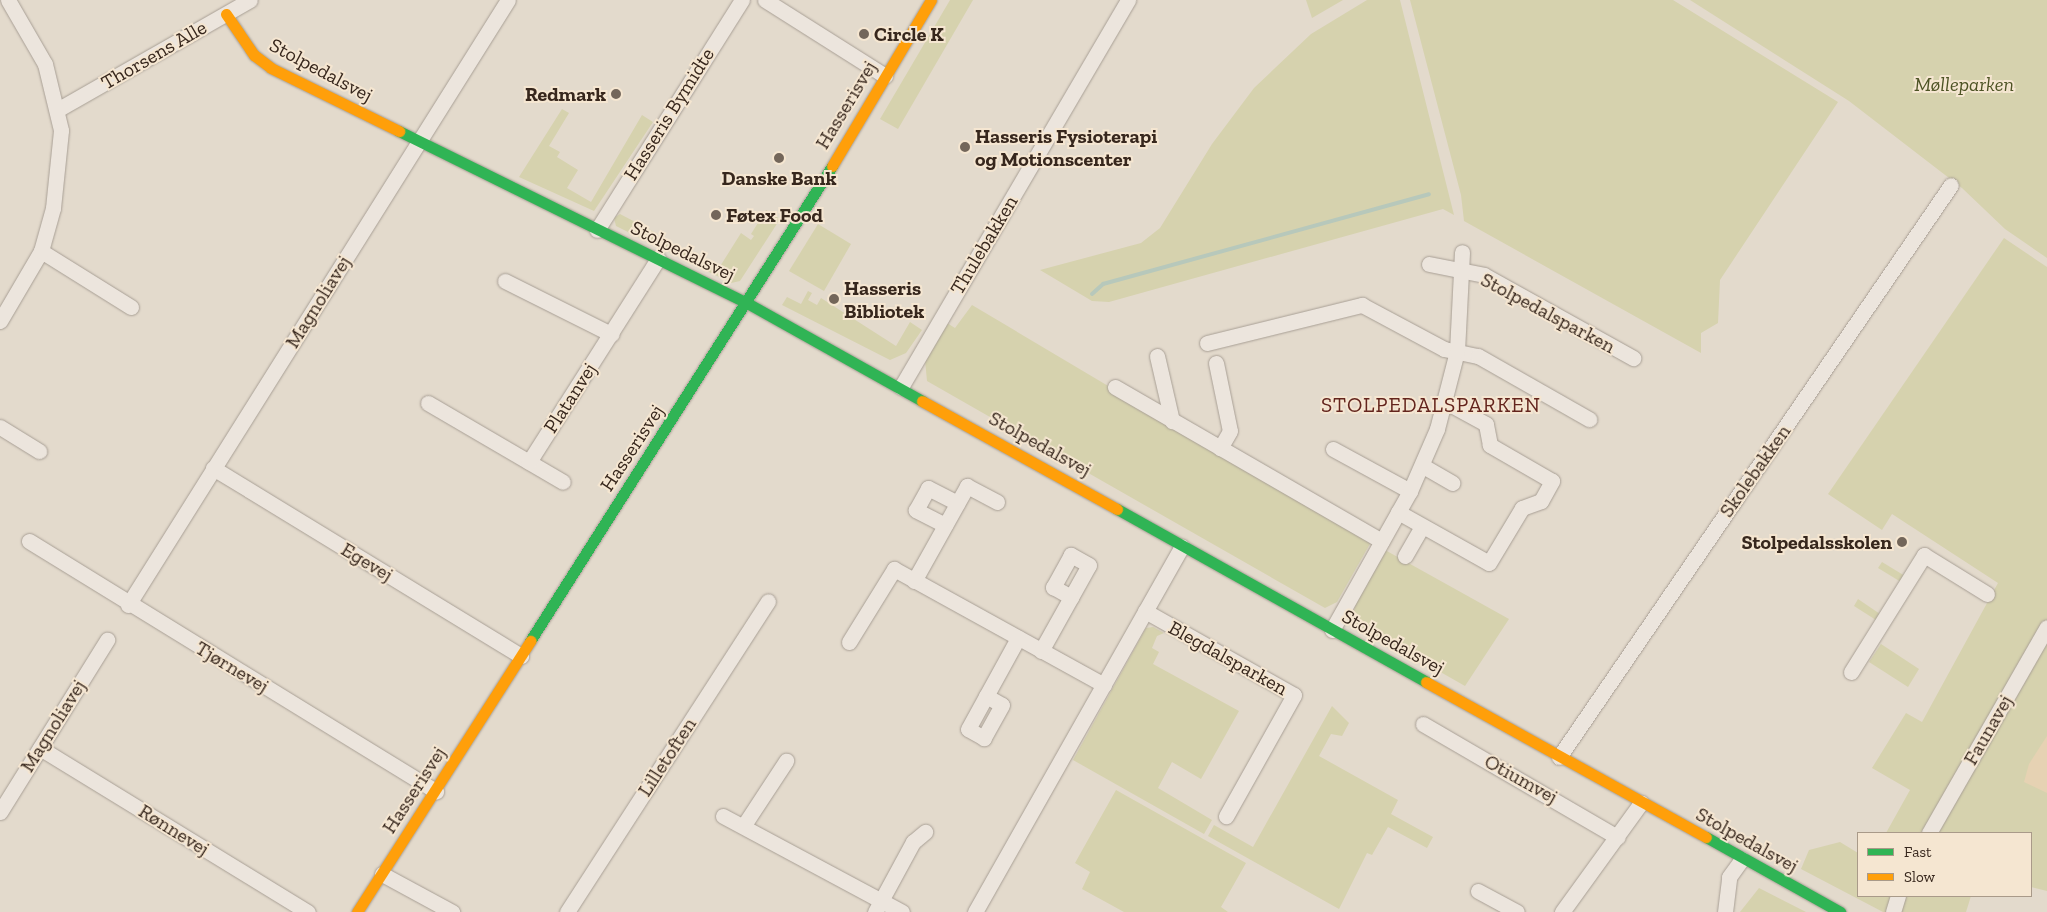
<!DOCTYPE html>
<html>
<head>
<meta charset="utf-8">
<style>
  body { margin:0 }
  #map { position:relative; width:2047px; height:912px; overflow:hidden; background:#e3dacc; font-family:"Zilla Slab",serif }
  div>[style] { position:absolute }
  .green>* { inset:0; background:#d6d2ae }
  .sand>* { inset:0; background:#e6d2b3 }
  .stream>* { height:4px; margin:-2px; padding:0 2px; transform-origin:2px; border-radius:2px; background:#b7c8bb }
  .roads { filter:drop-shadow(0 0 1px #a89f95) drop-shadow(0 0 1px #a89f95) }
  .street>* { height:15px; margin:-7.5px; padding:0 7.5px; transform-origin:7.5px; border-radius:7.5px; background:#ece5dd }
  .fast>* { height:11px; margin:-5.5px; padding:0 5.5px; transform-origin:5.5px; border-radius:5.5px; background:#30b455 }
  .slow>* { height:11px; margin:-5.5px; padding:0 5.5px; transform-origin:5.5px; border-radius:5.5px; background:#ff9f0a }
  .dots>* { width:14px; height:14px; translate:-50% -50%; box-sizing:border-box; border:2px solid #f5e6d1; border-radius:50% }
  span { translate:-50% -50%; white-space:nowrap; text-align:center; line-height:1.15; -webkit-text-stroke:4px #f5e6d1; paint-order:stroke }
  .poi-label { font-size:20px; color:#37271d; font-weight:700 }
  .left { translate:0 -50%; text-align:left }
  .right { translate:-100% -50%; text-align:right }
  .street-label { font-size:20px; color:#37271d }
  .park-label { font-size:20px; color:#4d5324; font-style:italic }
  .neighbourhood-label { font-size:21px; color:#63241d; letter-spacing:1px }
  .legend { position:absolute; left:1857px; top:832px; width:175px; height:65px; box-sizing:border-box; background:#f5e6d1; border:1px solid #a99a89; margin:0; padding:6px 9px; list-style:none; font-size:15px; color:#37271d }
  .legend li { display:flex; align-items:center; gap:10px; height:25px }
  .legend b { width:25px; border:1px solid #a99a89 }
</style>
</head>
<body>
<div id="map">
  <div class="green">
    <div style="clip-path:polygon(950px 0,973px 0,898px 129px,880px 119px)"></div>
    <div style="clip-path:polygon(1306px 0,1343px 0,1312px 18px)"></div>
    <div style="clip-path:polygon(1367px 0,1400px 0,1454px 215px,1443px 209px,1109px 302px,1092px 301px,1040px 270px,1141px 243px,1160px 228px,1212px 144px,1254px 88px,1311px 34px)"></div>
    <div style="clip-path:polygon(1410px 0,1673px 0,1838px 102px,1720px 280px,1718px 323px,1701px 333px,1701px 353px,1464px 221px,1461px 195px)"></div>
    <div style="clip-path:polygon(1690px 0,2047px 0,2047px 258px,2005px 229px,1962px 188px,1849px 101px)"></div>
    <div style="clip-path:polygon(562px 109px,569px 113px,549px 146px,560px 152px,557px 157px,578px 170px,567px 188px,591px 202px,642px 115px,653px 122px,594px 211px,519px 177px)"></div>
    <div style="clip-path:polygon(766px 210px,780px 219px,740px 281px,731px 283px,661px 248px,667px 241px,719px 268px,741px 233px,751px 240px,754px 236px,751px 234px)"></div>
    <div style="clip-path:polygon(620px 214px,658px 234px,652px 244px,616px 226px,614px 218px)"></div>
    <div style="clip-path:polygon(818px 224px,851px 244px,824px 291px,789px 271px)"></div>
    <div style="clip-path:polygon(2004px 238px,2047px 267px,2047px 891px,2031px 887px,2031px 833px,1886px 833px,1910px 790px,1872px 768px,1906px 713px,1922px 722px,1998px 583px,1892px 514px,1882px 530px,1828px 494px)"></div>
    <div style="clip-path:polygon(808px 291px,812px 293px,808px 300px,817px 305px,821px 298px,896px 346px,910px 322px,922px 330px,906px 353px,890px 360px,782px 305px,787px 297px,801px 304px)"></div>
    <div style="clip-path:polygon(972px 305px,1371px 542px,1337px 602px,1325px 608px,927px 381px,925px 360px,947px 323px,955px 328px)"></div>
    <div style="clip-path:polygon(1385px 550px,1509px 619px,1465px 686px,1351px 621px,1358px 596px)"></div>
    <div style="clip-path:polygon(1882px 562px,1905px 576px,1901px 582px,1878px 568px)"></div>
    <div style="clip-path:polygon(1858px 599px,1880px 614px,1876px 620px,1854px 606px)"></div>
    <div style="clip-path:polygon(1153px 627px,1164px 633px,1157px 636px,1152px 648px,1159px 652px,1153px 664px,1239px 711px,1201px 779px,1172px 762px,1158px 788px,1212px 820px,1204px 834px,1073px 760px,1146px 628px)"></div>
    <div style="clip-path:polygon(1881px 644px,1919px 669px,1908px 687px,1869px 662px)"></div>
    <div style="clip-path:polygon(1332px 706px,1349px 723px,1342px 736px,1331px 734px,1319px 756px,1398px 800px,1391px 814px,1433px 837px,1427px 848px,1388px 827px,1372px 855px,1367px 853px,1339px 909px,1208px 836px,1214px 825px,1253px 847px)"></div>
    <div style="clip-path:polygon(1116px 790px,1246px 863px,1221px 907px,1228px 912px,1124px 912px,1082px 889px,1090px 872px,1075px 863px)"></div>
    <div style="clip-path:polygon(1840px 842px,1858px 853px,1858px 896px,1971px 896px,1966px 912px,1883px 912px,1801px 869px,1809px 850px)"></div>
    <div style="clip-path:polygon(1759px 888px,1806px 912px,1740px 912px)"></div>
  </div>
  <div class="sand">
    <div style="clip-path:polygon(2047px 736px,2047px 793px,2024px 782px,2029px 764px)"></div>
  </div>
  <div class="stream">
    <div style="left:1092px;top:294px;width:15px;rotate:-42deg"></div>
    <div style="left:1103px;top:284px;width:338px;rotate:-15.4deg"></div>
  </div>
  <div class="roads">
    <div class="street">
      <div style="left:765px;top:0;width:142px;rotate:32.3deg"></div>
      <div style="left:57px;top:110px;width:222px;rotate:-29.7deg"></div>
      <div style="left:597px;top:230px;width:272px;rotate:-57.8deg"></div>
      <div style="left:41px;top:251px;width:106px;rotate:31.9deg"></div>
      <div style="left:1429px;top:264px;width:56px;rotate:11.3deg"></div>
      <div style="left:1484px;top:275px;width:171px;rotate:29.1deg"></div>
      <div style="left:505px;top:281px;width:119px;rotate:26.6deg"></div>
      <div style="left:0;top:321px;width:81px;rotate:-59.6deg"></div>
      <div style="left:41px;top:251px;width:45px;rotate:-74.4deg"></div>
      <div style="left:53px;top:208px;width:78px;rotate:-84.1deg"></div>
      <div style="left:61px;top:130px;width:68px;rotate:-103.6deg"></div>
      <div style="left:45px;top:64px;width:74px;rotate:-120deg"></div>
      <div style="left:1207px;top:343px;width:160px;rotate:-13.8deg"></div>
      <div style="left:1362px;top:305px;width:93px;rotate:28.2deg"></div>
      <div style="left:1444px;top:349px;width:35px;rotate:12deg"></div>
      <div style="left:1478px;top:356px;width:128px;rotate:29.6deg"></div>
      <div style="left:1157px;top:356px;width:67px;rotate:77deg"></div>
      <div style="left:1216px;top:363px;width:69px;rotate:78.4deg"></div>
      <div style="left:1230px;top:431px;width:20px;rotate:120deg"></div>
      <div style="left:901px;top:387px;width:449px;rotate:-59.6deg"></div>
      <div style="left:1115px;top:387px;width:308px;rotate:30deg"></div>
      <div style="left:428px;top:403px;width:156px;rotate:30.3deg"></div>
      <div style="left:0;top:427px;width:46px;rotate:31.6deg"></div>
      <div style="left:1333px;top:449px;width:88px;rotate:28.6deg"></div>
      <div style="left:529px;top:462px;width:241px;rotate:-57.6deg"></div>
      <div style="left:1423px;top:466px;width:34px;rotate:30deg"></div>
      <div style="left:213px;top:468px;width:361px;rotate:31.4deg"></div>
      <div style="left:1398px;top:512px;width:104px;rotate:29.3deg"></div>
      <div style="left:1489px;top:563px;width:64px;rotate:-59deg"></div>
      <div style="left:1522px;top:508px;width:20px;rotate:-20deg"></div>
      <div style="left:1541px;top:501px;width:23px;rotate:-61deg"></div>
      <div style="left:1552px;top:481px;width:72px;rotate:-149.9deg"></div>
      <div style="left:1490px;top:445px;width:21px;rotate:-101deg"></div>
      <div style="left:1486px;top:424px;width:46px;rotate:-151.2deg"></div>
      <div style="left:945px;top:525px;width:33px;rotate:-153deg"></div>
      <div style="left:916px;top:510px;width:25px;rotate:-61deg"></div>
      <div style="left:928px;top:488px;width:33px;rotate:27deg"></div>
      <div style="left:29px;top:541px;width:478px;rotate:31.6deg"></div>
      <div style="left:1405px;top:556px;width:34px;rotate:-60deg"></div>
      <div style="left:914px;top:581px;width:109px;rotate:-60.8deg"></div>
      <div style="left:967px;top:486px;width:34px;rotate:28deg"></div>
      <div style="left:128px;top:605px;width:714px;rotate:-57.87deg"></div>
      <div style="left:1145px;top:611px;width:171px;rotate:29.4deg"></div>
      <div style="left:1294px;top:695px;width:139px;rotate:119.3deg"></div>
      <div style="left:1332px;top:630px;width:159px;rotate:-60.7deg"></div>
      <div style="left:1410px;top:491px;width:68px;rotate:-66.5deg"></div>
      <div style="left:1437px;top:429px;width:81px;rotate:-75.6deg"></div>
      <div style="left:1457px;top:351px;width:99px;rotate:-87.1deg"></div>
      <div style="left:849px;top:642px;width:86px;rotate:-58.3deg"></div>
      <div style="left:894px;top:569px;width:240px;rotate:28.9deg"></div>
      <div style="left:1041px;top:651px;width:98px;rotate:-60.8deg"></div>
      <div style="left:1089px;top:565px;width:21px;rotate:-151deg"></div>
      <div style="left:1071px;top:555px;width:37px;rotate:119deg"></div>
      <div style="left:1053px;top:587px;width:21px;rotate:29deg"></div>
      <div style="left:1851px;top:672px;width:138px;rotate:-58deg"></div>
      <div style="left:1924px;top:555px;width:74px;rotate:31.8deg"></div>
      <div style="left:986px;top:696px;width:18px;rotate:29deg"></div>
      <div style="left:1002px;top:705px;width:38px;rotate:119deg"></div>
      <div style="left:984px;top:738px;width:18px;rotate:-151deg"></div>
      <div style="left:968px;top:729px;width:104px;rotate:-61.2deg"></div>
      <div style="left:1423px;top:724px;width:225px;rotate:30.2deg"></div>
      <div style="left:40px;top:748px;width:314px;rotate:31.5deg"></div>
      <div style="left:1559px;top:757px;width:693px;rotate:-55.58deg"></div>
      <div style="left:0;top:812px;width:203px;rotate:-58.1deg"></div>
      <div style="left:723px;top:816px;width:203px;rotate:28.2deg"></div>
      <div style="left:744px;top:825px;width:77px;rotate:-56.7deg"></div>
      <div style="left:1929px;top:833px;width:237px;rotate:-60.2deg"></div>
      <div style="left:382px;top:874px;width:80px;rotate:28.5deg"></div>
      <div style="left:1478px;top:891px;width:44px;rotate:28.3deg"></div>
      <div style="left:567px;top:912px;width:370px;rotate:-57.1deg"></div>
      <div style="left:875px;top:912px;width:80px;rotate:-61.5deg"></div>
      <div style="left:913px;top:842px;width:16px;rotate:-40deg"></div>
      <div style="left:975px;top:912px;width:420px;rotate:-60.5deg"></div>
      <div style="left:1562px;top:912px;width:135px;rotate:-54.1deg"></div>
      <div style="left:1725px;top:912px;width:35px;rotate:-83deg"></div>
      <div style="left:1729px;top:877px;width:22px;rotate:-54deg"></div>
      <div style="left:1893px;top:912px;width:17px;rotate:-73deg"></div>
    </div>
    <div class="fast">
      <div style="left:399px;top:131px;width:388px;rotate:26.3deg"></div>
      <div style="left:747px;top:303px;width:201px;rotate:29.2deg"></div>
      <div style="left:1117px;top:509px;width:354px;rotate:29.2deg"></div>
      <div style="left:530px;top:641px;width:563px;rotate:-57.55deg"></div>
      <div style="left:1706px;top:837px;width:154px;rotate:29.2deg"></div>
    </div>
    <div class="slow">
      <div style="left:226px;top:14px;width:50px;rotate:55.7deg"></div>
      <div style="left:254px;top:55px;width:21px;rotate:37deg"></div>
      <div style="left:271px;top:68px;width:143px;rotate:26.2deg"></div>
      <div style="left:832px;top:166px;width:193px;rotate:-59.2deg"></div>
      <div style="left:922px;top:401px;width:223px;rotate:29deg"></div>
      <div style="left:1426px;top:682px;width:320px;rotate:29deg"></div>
      <div style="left:357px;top:912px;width:322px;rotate:-57.4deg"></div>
    </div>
  </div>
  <div class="dots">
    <div style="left:864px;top:34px;background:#73665a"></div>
    <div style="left:616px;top:94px;background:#73665a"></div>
    <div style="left:965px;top:147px;background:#73665a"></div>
    <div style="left:779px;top:158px;background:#73665a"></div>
    <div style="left:716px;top:215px;background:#73665a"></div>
    <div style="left:834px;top:299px;background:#73665a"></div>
    <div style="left:1902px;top:542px;background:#73665a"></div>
  </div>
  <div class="poi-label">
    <span class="left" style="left:874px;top:34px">Circle K</span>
    <span class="right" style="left:606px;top:94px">Redmark</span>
    <span class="left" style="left:975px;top:148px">Hasseris Fysioterapi<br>og Motionscenter</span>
    <span style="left:779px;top:178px">Danske Bank</span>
    <span class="left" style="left:726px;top:215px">Føtex Food</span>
    <span class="left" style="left:844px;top:300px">Hasseris<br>Bibliotek</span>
    <span class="right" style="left:1892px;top:542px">Stolpedalsskolen</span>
  </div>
  <div class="street-label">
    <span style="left:154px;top:55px;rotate:-30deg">Thorsens Alle</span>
    <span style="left:321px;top:70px;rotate:28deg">Stolpedalsvej</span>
    <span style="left:846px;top:105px;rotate:-59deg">Hasserisvej</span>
    <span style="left:669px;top:114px;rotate:-58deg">Hasseris Bymidte</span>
    <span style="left:984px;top:245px;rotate:-59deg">Thulebakken</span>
    <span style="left:683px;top:251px;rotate:26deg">Stolpedalsvej</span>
    <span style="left:318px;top:302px;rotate:-58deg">Magnoliavej</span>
    <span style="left:1548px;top:313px;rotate:28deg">Stolpedalsparken</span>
    <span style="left:570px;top:398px;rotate:-57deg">Platanvej</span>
    <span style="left:1040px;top:444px;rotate:29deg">Stolpedalsvej</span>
    <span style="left:632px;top:448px;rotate:-57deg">Hasserisvej</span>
    <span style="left:1755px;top:471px;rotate:-55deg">Skolebakken</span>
    <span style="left:367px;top:562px;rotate:31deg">Egevej</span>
    <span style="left:1393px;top:642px;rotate:29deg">Stolpedalsvej</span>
    <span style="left:1228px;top:658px;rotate:29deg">Blegdalsparken</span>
    <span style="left:232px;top:667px;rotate:31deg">Tjørnevej</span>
    <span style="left:53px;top:726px;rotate:-58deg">Magnoliavej</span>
    <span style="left:1988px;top:730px;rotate:-60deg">Faunavej</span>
    <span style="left:667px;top:757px;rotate:-57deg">Lilletoften</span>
    <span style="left:1521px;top:779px;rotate:29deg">Otiumvej</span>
    <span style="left:414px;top:790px;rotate:-57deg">Hasserisvej</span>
    <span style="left:174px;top:830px;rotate:32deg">Rønnevej</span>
    <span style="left:1747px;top:840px;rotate:29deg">Stolpedalsvej</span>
  </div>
  <div class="park-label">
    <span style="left:1964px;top:84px">Mølleparken</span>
  </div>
  <div class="neighbourhood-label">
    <span style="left:1431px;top:405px">STOLPEDALSPARKEN</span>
  </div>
  <ul class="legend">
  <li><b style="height:6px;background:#30b455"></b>Fast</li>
  <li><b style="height:6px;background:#ff9f0a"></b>Slow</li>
  </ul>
</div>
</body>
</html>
